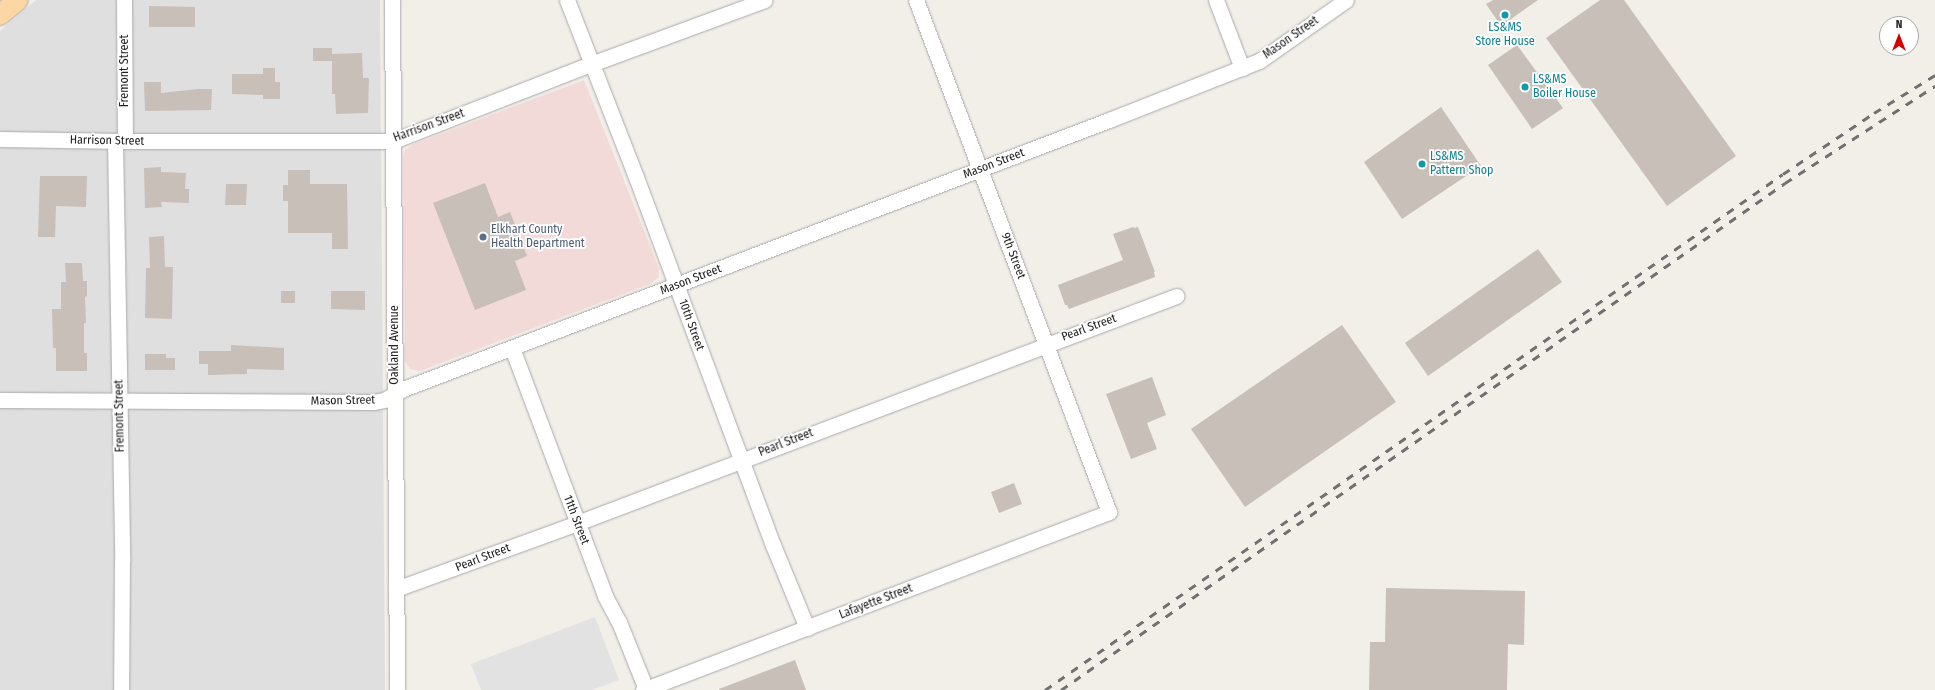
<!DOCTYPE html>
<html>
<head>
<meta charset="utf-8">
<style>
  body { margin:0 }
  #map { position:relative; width:1935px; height:690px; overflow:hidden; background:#f2efe9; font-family:"Fira Sans Condensed",sans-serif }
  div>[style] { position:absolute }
  .residential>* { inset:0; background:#e0dfdf }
  .commercial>* { inset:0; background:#f2dad9 }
  .parking>* { inset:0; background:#e2e2e2 }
  .building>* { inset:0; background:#c7bfb8 }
  .roads { filter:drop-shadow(0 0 1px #a9a9a9) drop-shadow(0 0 1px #a9a9a9) }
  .minor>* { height:15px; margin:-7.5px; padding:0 7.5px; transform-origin:7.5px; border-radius:7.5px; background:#fff }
  .major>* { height:20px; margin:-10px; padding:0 10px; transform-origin:10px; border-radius:10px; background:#fcd6a4 }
  .rail>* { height:3px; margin-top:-1.5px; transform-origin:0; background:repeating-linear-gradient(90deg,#707070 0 8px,transparent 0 16px) }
  .dots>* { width:11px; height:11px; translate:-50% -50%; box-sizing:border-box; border:2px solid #fff; border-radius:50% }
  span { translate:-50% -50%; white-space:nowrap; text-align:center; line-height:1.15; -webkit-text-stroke:3.5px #fff; paint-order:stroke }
  .culture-label { font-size:12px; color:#0d838f }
  .left { translate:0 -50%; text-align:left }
  .street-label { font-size:12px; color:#222 }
  .service-label { font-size:12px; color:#4e5e75 }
  .north { position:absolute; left:1879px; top:16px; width:40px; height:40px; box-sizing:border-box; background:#fff; border:1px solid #a7a7a7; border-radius:50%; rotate:0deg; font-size:11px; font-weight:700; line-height:16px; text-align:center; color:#222 }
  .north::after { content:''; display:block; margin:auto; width:14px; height:18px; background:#d40000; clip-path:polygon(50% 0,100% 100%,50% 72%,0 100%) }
</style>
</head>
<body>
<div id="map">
  <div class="residential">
    <div style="clip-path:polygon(36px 0,380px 0,385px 690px,0 690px,0 31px)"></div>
  </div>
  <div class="commercial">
    <div style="clip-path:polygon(584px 80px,659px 268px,659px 277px,650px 284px,420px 371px,410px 369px,405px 361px,403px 158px,405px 150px,414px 144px)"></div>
  </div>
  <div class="parking">
    <div style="clip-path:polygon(595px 617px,619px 680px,592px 690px,481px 690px,471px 664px)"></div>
  </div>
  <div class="building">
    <div style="clip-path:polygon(1493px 0,1538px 0,1501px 26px,1486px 4px)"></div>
    <div style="clip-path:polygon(1600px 0,1624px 0,1736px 156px,1667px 206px,1546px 38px)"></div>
    <div style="clip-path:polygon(149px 6px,195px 7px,195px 27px,149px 27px)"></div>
    <div style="clip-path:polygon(1517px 45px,1563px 108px,1532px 129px,1488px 65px)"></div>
    <div style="clip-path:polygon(313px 48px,332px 48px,332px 54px,362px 53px,363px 78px,369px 78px,368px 113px,336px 114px,335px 94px,332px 94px,332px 61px,313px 61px)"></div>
    <div style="clip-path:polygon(263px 68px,275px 68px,275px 82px,280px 82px,280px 99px,263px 99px,263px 95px,232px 94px,232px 74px,263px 74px)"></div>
    <div style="clip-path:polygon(144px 82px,161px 82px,161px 93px,198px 89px,212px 89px,211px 110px,145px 111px)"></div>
    <div style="clip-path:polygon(1441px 107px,1481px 166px,1402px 219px,1364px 162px)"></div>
    <div style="clip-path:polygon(161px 167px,161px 172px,186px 173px,185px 189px,189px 189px,189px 203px,161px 202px,162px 207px,145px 208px,144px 168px)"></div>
    <div style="clip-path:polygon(288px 170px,310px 170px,310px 184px,347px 184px,348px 249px,332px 249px,332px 233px,288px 233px,288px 201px,283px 201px,283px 185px,288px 185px)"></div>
    <div style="clip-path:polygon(40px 176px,87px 176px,86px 207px,56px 206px,55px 237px,38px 237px)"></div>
    <div style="clip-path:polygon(485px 183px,498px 217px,510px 212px,527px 256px,515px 261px,526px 290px,475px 310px,433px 203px)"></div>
    <div style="clip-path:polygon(226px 184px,247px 184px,246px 205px,225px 205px)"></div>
    <div style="clip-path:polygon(1133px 227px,1134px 228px,1138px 227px,1155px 272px,1154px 272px,1155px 277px,1069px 309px,1067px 305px,1065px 305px,1058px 285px,1123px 260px,1113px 234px)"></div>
    <div style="clip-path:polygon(164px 236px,165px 267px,173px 267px,172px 319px,145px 318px,146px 268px,150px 268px,149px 237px)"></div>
    <div style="clip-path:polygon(1538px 249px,1562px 282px,1428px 376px,1405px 343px)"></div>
    <div style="clip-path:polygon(65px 263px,82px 263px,83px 281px,87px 281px,87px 296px,85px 297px,86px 323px,84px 323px,84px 353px,87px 353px,87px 371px,56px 371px,56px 348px,53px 348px,52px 309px,61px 309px,61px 282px,66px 282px)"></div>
    <div style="clip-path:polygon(281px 291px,295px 291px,295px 303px,281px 303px)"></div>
    <div style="clip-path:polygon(331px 291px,365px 291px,365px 310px,331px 309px)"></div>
    <div style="clip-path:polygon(1342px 325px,1396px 402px,1245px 507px,1191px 429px)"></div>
    <div style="clip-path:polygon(231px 345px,284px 348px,284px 370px,247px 369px,247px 374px,208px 375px,208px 364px,199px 364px,199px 351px,231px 351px)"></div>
    <div style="clip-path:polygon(145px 354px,166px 354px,166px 358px,175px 358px,175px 370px,145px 370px)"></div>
    <div style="clip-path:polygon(1152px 377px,1166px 415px,1147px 423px,1157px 449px,1131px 459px,1106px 394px)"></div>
    <div style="clip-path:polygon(1014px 483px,1022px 504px,999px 513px,991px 492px)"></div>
    <div style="clip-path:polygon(1386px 588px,1525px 591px,1524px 645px,1508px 644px,1507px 690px,1369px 690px,1370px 642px,1385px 642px)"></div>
    <div style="clip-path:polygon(795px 660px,806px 690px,719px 690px,719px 689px)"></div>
  </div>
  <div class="roads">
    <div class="minor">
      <div style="left:124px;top:0;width:141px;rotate:89.6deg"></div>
      <div style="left:392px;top:0;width:690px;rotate:89.58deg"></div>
      <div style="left:567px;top:0;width:190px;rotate:68.7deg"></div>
      <div style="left:636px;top:177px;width:393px;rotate:69.6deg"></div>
      <div style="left:773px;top:545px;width:90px;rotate:67.7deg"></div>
      <div style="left:1216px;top:0;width:73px;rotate:69.1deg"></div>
      <div style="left:0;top:139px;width:125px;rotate:0.9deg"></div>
      <div style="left:125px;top:141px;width:268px"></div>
      <div style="left:393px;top:141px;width:212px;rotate:-21.3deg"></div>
      <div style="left:591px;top:64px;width:185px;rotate:-20.2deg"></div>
      <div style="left:115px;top:141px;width:420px;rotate:89deg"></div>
      <div style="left:122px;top:561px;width:129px;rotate:90.4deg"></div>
      <div style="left:512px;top:348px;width:265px;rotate:69.4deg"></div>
      <div style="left:605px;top:596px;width:30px;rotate:62deg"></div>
      <div style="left:619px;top:622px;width:72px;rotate:68.1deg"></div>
      <div style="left:0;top:400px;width:373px;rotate:0.3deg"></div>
      <div style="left:373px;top:402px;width:11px;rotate:-10deg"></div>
      <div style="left:384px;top:400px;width:22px;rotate:-30deg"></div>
      <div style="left:403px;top:389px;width:756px;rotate:-20.86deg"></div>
      <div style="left:1109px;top:120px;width:161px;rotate:-21.5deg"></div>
      <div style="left:1259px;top:61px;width:106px;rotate:-35deg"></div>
      <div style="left:396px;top:589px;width:193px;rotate:-20deg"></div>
      <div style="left:577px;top:523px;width:641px;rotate:-20.75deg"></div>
      <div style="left:643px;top:690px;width:499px;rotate:-20.9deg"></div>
      <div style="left:1109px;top:512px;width:547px;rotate:-110.65deg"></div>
    </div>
    <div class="major">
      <div style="left:0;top:15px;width:23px;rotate:-40deg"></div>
    </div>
  </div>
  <div class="rail">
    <div style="left:1045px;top:690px;width:900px;rotate:-34.96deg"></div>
    <div style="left:1783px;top:174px;width:110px;rotate:-33.8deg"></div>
    <div style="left:1874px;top:113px;width:72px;rotate:-31.9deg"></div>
    <div style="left:1061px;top:690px;width:884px;rotate:-35deg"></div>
    <div style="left:1785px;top:183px;width:179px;rotate:-32.9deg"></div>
  </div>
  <div class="dots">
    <div style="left:1505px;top:15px;background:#0f9aa8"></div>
    <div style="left:1525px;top:87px;background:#0f9aa8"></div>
    <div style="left:1422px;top:164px;background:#0f9aa8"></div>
    <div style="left:483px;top:237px;background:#5c6f8a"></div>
  </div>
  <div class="culture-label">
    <span style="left:1505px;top:35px">LS&amp;MS<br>Store House</span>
    <span class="left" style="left:1533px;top:87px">LS&amp;MS<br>Boiler House</span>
    <span class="left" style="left:1430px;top:164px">LS&amp;MS<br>Pattern Shop</span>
  </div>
  <div class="street-label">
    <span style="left:1291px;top:38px;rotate:-35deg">Mason Street</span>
    <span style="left:125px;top:71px;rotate:-90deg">Fremont Street</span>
    <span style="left:429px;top:126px;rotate:-20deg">Harrison Street</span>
    <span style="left:107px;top:141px;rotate:1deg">Harrison Street</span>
    <span style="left:994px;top:164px;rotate:-21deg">Mason Street</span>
    <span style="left:1013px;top:256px;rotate:69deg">9th Street</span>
    <span style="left:691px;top:280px;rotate:-21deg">Mason Street</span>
    <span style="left:691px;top:325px;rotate:70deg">10th Street</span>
    <span style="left:1089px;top:328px;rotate:-20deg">Pearl Street</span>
    <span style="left:395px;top:345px;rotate:-90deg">Oakland Avenue</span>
    <span style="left:343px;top:401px;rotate:-1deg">Mason Street</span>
    <span style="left:120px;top:416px;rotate:-91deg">Fremont Street</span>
    <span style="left:786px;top:443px;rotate:-21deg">Pearl Street</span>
    <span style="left:576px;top:520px;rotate:69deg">11th Street</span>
    <span style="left:483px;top:558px;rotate:-21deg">Pearl Street</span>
    <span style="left:876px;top:602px;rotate:-21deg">Lafayette Street</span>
  </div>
  <div class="service-label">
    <span class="left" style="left:491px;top:237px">Elkhart County<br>Health Department</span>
  </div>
  <div class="north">N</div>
</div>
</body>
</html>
